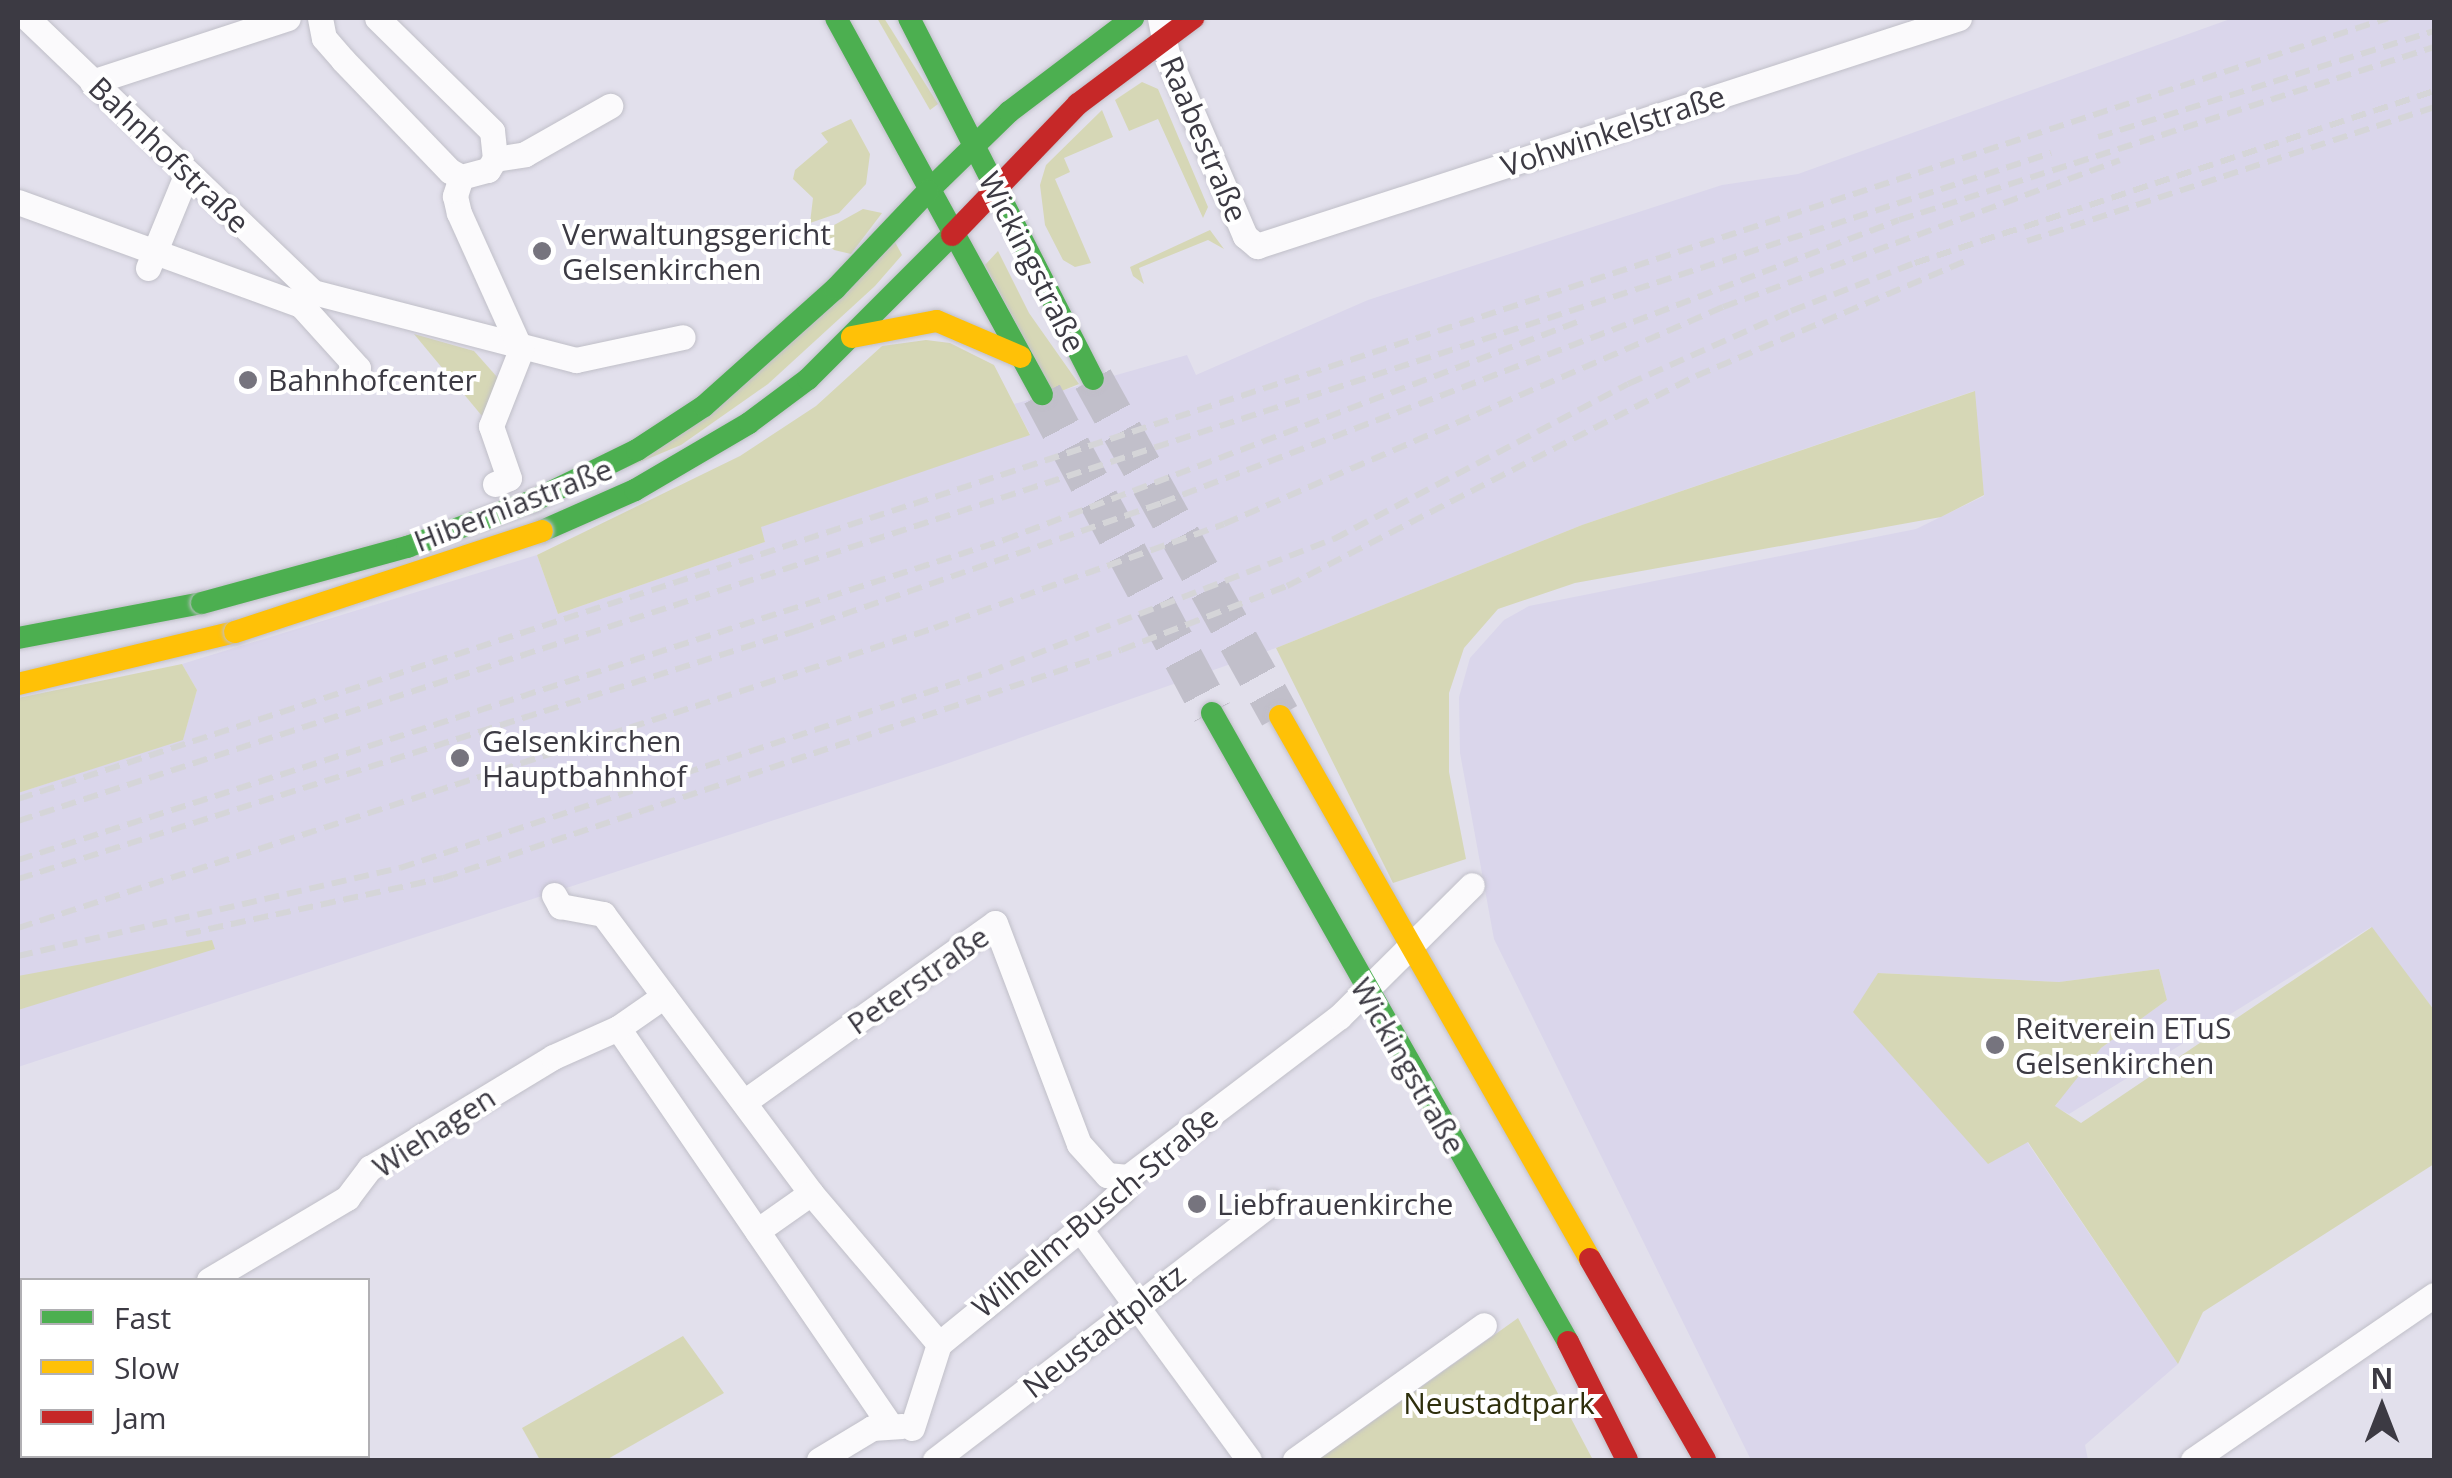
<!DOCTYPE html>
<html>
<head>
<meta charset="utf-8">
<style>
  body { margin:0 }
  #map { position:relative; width:2452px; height:1478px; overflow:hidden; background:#e2e0ec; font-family:"Open Sans",sans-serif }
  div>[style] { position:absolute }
  .built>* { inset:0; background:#dad6eb }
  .green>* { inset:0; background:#d6d7b6 }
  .primary-tunnel>* { height:40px; margin-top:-20px; transform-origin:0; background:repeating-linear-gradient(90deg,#c1bfca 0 40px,transparent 0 60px) }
  .roads { filter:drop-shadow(0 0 2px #c0bfc8) drop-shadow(0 0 2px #c0bfc8) }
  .street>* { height:25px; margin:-12.5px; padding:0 12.5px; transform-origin:12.5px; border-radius:12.5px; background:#fbfafc }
  .fast>* { height:22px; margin:-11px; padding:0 11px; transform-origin:11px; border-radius:11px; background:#4caf50 }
  .slow>* { height:22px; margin:-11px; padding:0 11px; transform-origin:11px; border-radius:11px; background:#ffc107 }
  .jam>* { height:22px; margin:-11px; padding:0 11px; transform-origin:11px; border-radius:11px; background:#c62828 }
  .rail>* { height:6px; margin-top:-3px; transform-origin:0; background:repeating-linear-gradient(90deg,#d5d5d8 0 15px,transparent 0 23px) }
  .bridges { filter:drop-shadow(0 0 2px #c0bfc8) drop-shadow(0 0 2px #c0bfc8) }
  .fast-bridge>* { height:22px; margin:-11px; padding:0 11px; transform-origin:11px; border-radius:11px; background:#4caf50 }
  .slow-bridge>* { height:22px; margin:-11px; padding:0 11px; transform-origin:11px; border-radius:11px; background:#ffc107 }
  .dots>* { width:28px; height:28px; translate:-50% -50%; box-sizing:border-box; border:5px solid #fff; border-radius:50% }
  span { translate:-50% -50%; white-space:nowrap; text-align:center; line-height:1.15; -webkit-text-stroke:8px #fff; paint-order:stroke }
  .street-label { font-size:30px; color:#3c3a43 }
  .poi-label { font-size:30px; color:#3c3a43 }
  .left { translate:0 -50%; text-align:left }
  .park-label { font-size:30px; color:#2e2f0c }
  .frame { position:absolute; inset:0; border:20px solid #3c3a43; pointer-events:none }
  .legend { position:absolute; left:20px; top:1278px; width:350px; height:180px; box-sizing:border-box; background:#fff; border:2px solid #b1b0b4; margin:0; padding:12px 18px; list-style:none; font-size:30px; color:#3c3a43 }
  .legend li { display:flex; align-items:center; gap:20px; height:50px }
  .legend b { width:50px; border:2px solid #b1b0b4 }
  .north { position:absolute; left:2332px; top:1358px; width:100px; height:100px; -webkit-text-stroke:8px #fff; paint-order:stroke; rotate:0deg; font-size:28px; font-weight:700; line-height:40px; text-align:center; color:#3c3a43 }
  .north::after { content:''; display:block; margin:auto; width:35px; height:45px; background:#3c3a43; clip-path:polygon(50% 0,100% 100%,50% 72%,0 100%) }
</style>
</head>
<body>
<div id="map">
  <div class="built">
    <div style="clip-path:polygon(2233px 18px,2434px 18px,2434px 1010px,2371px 927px,2069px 1114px,2055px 1107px,2075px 1077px,2101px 1048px,2167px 1000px,2159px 969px,2059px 982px,1879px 973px,2027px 1142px,2178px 1364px,2085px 1445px,2088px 1460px,1751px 1460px,1494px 939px,1460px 753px,1459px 697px,1470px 658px,1504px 620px,1529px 606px,1916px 529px,1984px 496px,1974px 391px,1582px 525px,1276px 648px,943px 765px,18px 1067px,18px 793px,183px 739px,197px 690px,182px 664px,537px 555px,558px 614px,765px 542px,760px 527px,1030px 434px,1014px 404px,1187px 355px,1196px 375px,1368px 300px,1722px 185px,1798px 174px)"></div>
  </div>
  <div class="green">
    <div style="clip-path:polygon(877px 18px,884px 18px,938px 104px,930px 110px)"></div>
    <div style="clip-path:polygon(1142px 82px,1158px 89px,1208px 207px,1203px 218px,1158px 119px,1129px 131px,1115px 100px)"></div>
    <div style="clip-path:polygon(1102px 110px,1113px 137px,1064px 158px,1070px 172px,1055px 179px,1091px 263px,1075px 267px,1063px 260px,1045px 225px,1040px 185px,1046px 165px)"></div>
    <div style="clip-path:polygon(851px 119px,870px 154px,866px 184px,839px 213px,810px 223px,813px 198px,793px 179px,795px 170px,828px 142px,821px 133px)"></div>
    <div style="clip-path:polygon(863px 209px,882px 213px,851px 254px,834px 250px,818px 234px)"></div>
    <div style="clip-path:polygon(1210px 230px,1224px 249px,1208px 240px,1139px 268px,1144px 284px,1133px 276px,1130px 267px)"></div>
    <div style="clip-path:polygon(895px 242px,902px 255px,875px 286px,768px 384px,681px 445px,621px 470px)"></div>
    <div style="clip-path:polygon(998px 251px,1029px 313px,1079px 384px,1054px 394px,985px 265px)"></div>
    <div style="clip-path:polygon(414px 334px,474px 351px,498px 378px,482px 416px)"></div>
    <div style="clip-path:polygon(926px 340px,950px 343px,994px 365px,1030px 435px,761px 527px,765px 542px,558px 614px,537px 555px,740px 456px,816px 406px,882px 346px)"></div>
    <div style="clip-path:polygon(1975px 391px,1984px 495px,1941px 517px,1575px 583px,1498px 609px,1464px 648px,1449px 693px,1449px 772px,1466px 859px,1393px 883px,1276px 648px,1582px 525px)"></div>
    <div style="clip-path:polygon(182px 664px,197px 690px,183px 740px,18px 793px,18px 698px)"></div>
    <div style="clip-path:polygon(2372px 927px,2434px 1010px,2434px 1164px,2203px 1312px,2178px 1364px,2028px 1142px,1988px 1164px,1853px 1012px,1878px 973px,2059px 982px,2159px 969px,2167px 1000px,2101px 1048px,2055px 1106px,2081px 1123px)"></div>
    <div style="clip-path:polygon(212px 940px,215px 949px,18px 1010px,18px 976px)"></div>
    <div style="clip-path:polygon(1518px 1318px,1593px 1460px,1318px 1460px,1427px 1383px)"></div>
    <div style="clip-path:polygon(683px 1336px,724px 1393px,606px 1460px,540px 1460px,522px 1428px)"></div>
  </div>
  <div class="primary-tunnel">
    <div style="left:1093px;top:379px;width:385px;rotate:61deg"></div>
    <div style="left:1042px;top:394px;width:361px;rotate:61.9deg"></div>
  </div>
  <div class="roads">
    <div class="street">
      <div style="left:27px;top:18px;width:396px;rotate:43.8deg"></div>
      <div style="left:313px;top:292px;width:272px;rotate:14.5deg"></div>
      <div style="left:576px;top:360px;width:109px;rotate:-12.1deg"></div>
      <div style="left:320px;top:18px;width:20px;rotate:79deg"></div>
      <div style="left:324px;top:38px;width:29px;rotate:49deg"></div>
      <div style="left:343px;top:60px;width:154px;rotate:46.1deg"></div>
      <div style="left:450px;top:171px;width:13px;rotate:29deg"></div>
      <div style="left:461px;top:177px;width:28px;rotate:-15deg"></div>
      <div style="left:488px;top:170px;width:13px;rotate:-58deg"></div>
      <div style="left:495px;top:159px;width:28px;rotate:-96deg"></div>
      <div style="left:492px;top:131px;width:161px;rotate:-135.5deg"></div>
      <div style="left:1160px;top:18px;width:37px;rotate:79deg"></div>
      <div style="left:1167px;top:54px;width:198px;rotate:66.8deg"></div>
      <div style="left:1245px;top:236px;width:16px;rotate:40deg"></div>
      <div style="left:1257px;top:246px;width:738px;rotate:-17.99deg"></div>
      <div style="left:92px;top:82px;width:206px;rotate:-18.1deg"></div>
      <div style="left:495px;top:159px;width:30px;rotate:-9deg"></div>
      <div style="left:525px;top:154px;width:98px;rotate:-29.5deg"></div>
      <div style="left:461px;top:177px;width:20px;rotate:108deg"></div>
      <div style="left:455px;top:196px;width:17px;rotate:77deg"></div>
      <div style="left:459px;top:213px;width:150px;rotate:65.7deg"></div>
      <div style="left:18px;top:202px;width:301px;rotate:20deg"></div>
      <div style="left:148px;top:268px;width:103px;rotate:-67.7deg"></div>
      <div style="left:313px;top:292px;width:18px;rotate:133deg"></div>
      <div style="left:301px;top:305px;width:85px;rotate:47.9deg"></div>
      <div style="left:358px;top:368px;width:14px;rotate:141deg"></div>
      <div style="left:495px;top:484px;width:15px;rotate:-23deg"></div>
      <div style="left:509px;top:478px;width:55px;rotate:-109.1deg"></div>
      <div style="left:491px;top:426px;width:82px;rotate:-68.5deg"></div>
      <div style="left:554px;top:895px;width:13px;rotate:61deg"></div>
      <div style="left:560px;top:906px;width:44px;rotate:10.5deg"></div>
      <div style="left:603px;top:914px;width:348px;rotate:53.3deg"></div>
      <div style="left:811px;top:1193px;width:198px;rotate:49.7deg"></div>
      <div style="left:664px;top:996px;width:56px;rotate:145.2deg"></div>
      <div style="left:618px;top:1028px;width:480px;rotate:55.6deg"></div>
      <div style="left:744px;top:1102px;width:308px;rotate:-35.5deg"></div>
      <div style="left:995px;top:923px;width:236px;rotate:69.2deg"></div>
      <div style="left:1079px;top:1144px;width:42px;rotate:47.9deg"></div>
      <div style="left:1107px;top:1175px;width:21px;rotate:5deg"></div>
      <div style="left:1080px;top:1229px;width:286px;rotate:53.8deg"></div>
      <div style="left:757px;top:1231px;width:66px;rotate:-35.1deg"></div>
      <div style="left:209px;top:1280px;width:161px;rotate:-30.7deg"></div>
      <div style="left:347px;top:1198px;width:38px;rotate:-53deg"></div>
      <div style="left:370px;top:1168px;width:214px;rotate:-31.2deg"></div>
      <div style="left:553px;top:1057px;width:71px;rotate:-24deg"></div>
      <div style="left:18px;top:1402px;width:5px;rotate:-37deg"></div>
      <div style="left:912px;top:1428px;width:88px;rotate:-72.2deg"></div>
      <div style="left:939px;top:1344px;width:182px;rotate:-39.2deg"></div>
      <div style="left:1080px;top:1229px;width:57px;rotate:-42.1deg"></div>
      <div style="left:1122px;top:1191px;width:15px;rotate:-67deg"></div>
      <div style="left:1128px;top:1177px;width:265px;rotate:-37.2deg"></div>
      <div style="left:1339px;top:1017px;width:187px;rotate:-44.8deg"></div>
      <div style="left:103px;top:1456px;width:4px;rotate:63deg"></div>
      <div style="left:819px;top:1460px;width:62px;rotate:-31.1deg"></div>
      <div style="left:872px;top:1428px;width:30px;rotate:-4deg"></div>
      <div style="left:935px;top:1460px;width:425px;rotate:-37.4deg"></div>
      <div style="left:1295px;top:1460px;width:232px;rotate:-35.5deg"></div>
      <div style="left:2193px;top:1460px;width:292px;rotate:-34.4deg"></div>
    </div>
    <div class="fast">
      <div style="left:836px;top:18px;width:429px;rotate:61.3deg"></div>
      <div style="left:909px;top:18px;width:405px;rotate:63deg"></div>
      <div style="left:928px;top:191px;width:113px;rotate:-44.3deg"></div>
      <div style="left:1009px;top:112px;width:156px;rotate:-37.2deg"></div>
      <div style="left:533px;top:501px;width:116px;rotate:-26.1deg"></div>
      <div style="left:637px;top:450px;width:80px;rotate:-33.3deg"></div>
      <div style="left:704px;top:406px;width:176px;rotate:-41.8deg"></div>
      <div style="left:835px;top:289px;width:135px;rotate:-46.5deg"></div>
      <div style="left:542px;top:531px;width:102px;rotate:-23.8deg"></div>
      <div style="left:635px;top:490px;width:132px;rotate:-30.4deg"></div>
      <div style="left:749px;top:423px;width:74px;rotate:-36.7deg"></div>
      <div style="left:808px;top:379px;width:204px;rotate:-45deg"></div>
      <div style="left:18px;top:638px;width:187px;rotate:-10.8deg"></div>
      <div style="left:1212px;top:713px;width:723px;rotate:60.49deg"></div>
    </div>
    <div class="slow">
      <div style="left:852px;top:337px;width:86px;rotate:-10.7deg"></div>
      <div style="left:937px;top:321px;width:91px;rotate:23.2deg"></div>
      <div style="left:18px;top:684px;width:223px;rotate:-13.5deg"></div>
      <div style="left:1280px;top:716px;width:625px;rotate:60.28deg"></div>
    </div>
    <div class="jam">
      <div style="left:952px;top:235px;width:182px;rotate:-46.1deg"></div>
      <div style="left:1078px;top:104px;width:144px;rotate:-36.8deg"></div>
      <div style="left:1590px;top:1259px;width:232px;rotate:60.2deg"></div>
      <div style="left:1568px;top:1342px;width:132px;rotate:63.4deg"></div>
    </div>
  </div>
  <div class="rail">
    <div style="left:2098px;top:137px;width:352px;rotate:-17.5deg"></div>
    <div style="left:2027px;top:241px;width:428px;rotate:-18.2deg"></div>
    <div style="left:18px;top:799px;width:2495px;rotate:-18.24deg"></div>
    <div style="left:18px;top:821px;width:2140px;rotate:-18.19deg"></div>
    <div style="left:18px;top:860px;width:1037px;rotate:-17.98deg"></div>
    <div style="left:1004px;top:540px;width:616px;rotate:-20.82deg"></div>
    <div style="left:18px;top:879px;width:820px;rotate:-17.68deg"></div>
    <div style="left:799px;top:630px;width:384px;rotate:-19.3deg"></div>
    <div style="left:1161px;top:503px;width:790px;rotate:-20.98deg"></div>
    <div style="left:1899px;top:220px;width:562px;rotate:-17.92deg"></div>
    <div style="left:18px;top:928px;width:964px;rotate:-18.13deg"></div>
    <div style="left:934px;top:628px;width:308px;rotate:-19.7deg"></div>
    <div style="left:1224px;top:524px;width:544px;rotate:-23.5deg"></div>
    <div style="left:1723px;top:307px;width:423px;rotate:-20.3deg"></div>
    <div style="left:186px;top:934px;width:263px;rotate:-12.3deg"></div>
    <div style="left:443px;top:878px;width:715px;rotate:-18.59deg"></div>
    <div style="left:1121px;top:650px;width:178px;rotate:-21.1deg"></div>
    <div style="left:1287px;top:586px;width:460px;rotate:-27.2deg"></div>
    <div style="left:1696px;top:376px;width:293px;rotate:-23.1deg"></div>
    <div style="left:18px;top:956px;width:392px;rotate:-13deg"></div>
    <div style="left:400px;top:868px;width:621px;rotate:-18.41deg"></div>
    <div style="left:989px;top:672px;width:370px;rotate:-21.1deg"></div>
    <div style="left:1334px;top:539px;width:332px;rotate:-27.8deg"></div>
    <div style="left:1628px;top:384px;width:179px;rotate:-24.1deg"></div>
    <div style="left:1791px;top:311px;width:133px;rotate:-21.2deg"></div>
    <div style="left:1915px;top:263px;width:547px;rotate:-18.34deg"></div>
  </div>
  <div class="bridges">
    <div class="fast-bridge">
      <div style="left:202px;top:603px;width:213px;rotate:-15.3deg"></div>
      <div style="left:407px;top:547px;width:134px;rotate:-20.1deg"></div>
    </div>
    <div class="slow-bridge">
      <div style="left:235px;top:632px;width:323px;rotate:-18.2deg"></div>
    </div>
  </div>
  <div class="dots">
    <div style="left:542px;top:251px;background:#76747e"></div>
    <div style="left:248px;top:380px;background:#76747e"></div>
    <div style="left:460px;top:758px;background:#76747e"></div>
    <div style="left:1995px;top:1045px;background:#76747e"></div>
    <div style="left:1197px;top:1204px;background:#76747e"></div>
  </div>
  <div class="street-label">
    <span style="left:1613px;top:131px;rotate:-18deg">Vohwinkelstraße</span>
    <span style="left:1204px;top:139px;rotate:67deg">Raabestraße</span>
    <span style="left:169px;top:155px;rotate:44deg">Bahnhofstraße</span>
    <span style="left:1032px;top:262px;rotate:63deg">Wickingstraße</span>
    <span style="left:513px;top:505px;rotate:-21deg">Hiberniastraße</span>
    <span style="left:918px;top:980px;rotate:-35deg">Peterstraße</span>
    <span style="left:1408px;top:1066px;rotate:60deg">Wickingstraße</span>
    <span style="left:434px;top:1132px;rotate:-33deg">Wiehagen</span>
    <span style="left:1095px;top:1212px;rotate:-40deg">Wilhelm-Busch-Straße</span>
    <span style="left:1104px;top:1331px;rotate:-38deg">Neustadtplatz</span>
  </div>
  <div class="poi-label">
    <span class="left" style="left:562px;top:251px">Verwaltungsgericht<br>Gelsenkirchen</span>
    <span class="left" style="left:268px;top:380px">Bahnhofcenter</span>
    <span class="left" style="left:482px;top:758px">Gelsenkirchen<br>Hauptbahnhof</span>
    <span class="left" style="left:2015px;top:1045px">Reitverein ETuS<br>Gelsenkirchen</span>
    <span class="left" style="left:1217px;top:1204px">Liebfrauenkirche</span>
  </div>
  <div class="park-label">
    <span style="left:1499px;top:1403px">Neustadtpark</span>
  </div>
  <div class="frame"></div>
  <ul class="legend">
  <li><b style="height:12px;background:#4caf50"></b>Fast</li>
  <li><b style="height:12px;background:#ffc107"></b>Slow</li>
  <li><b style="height:12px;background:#c62828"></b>Jam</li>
  </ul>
  <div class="north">N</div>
</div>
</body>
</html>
